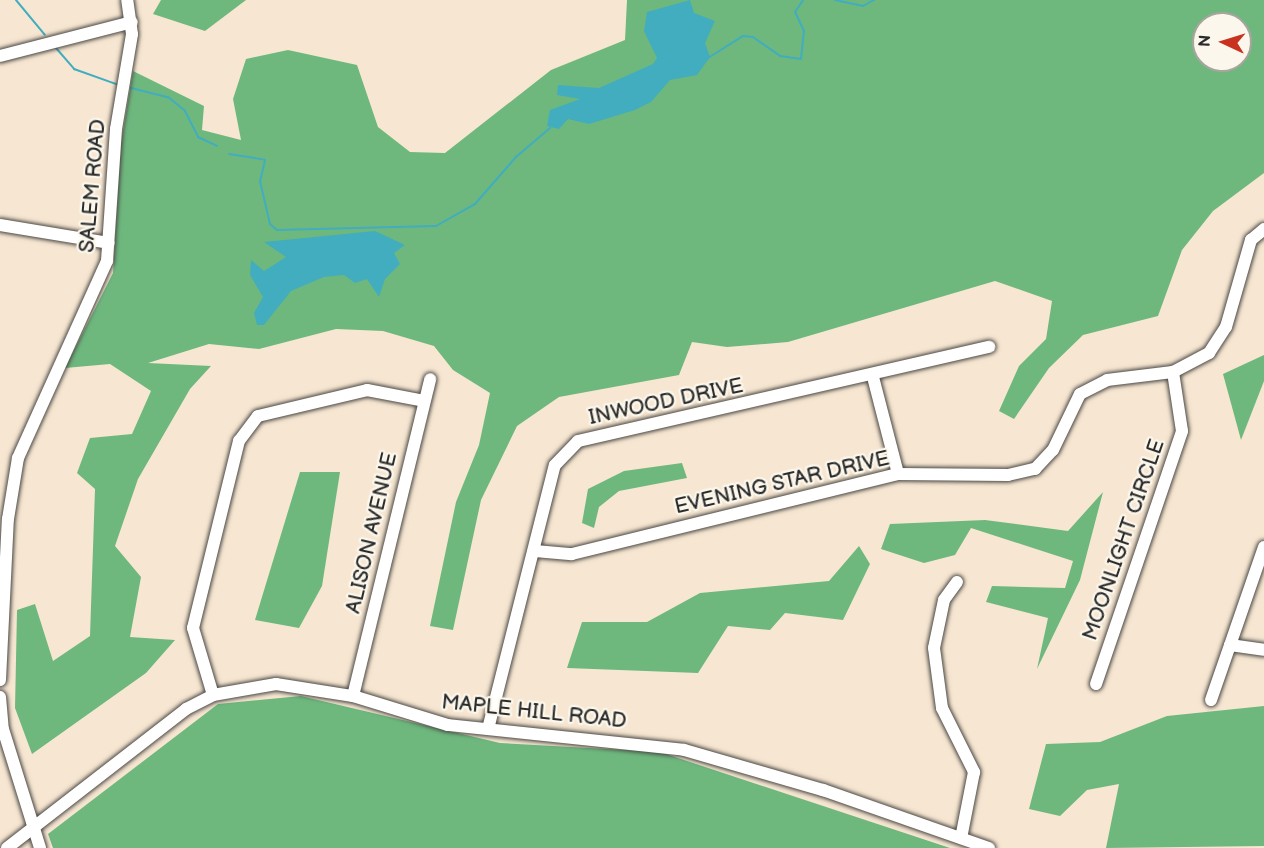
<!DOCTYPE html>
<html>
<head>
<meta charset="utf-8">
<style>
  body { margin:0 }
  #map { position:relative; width:1264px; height:848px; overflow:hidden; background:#f7e7d2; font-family:"Balsamiq Sans",sans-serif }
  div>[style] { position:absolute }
  .forest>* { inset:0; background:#6eb87e }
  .water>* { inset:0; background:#41adbf }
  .stream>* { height:2px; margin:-1px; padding:0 1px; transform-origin:1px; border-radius:1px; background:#41adbf }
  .roads { filter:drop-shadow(0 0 2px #4a4744) drop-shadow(0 0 2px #4a4744) }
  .minor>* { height:12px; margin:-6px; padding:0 6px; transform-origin:6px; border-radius:6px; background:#fff }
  span { translate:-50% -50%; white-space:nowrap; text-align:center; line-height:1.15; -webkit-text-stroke:4.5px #fbf7ec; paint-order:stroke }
  .street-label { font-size:21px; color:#2b2b2b }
  .north { position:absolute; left:1192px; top:12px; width:60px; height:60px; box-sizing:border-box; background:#fbf7ec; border:2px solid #a8a59f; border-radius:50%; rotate:274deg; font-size:16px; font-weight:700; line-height:24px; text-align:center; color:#2b2b2b }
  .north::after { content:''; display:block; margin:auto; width:21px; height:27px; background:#c8321e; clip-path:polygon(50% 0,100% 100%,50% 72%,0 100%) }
</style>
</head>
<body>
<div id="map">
  <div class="forest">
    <div style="clip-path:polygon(161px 0,246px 0,205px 31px,153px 14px)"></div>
    <div style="clip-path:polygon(evenodd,627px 0,1264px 0,1264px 173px,1213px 211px,1182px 250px,1158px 316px,1083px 335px,1049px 368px,1014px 419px,999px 411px,1019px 366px,1046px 339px,1052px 301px,995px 281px,788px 342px,727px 347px,692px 342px,679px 375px,559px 397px,517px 426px,481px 500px,453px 630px,430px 626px,456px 502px,479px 445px,490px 393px,453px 370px,434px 346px,383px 331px,336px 329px,259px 349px,209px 344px,148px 363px,211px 366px,190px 389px,138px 479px,115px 546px,141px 577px,130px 637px,175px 640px,146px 673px,32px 754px,15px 708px,17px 610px,35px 604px,53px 661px,90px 636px,95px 489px,77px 473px,90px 438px,132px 434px,151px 391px,110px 364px,65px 368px,113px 273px,121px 143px,133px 71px,204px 106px,202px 130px,241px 140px,233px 99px,246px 59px,288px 50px,357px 65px,378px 127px,410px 152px,445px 153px,551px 70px,625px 40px,627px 0,1204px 24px,1240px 24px,1240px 60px,1204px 60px,1204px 24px)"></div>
    <div style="clip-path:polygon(1264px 355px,1264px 381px,1241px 440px,1223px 374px)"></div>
    <div style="clip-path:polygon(682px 463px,687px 478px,619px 491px,599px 507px,594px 528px,582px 523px,588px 489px,624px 471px)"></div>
    <div style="clip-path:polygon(300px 472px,340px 472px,322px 586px,299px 628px,255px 620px)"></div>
    <div style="clip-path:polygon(1103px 492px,1080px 580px,1037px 669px,1048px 618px,986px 602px,992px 586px,1065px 588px,1073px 561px,971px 528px,955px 555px,924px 563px,881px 549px,890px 524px,985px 520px,1068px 531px)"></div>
    <div style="clip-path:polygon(859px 546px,870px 564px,843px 620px,785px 613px,770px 630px,728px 626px,698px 673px,567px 668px,582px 622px,647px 622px,700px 593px,829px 581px)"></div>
    <div style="clip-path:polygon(301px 696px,500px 743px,660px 752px,950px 848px,53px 848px,48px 834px,218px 704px)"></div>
    <div style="clip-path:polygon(1264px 706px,1264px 846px,1106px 848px,1119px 784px,1087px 790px,1060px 816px,1029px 809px,1046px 744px,1100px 742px,1167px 716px)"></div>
  </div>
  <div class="water">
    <div style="clip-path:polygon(690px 0,694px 13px,715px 21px,705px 43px,710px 57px,697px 75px,670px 80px,651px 102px,635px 110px,589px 124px,568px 119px,559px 129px,547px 126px,550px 110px,580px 99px,557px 95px,558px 85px,599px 88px,653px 64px,657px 58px,644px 31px,647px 12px)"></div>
    <div style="clip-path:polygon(375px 231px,405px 245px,394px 253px,400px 264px,385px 279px,379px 297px,367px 279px,355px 283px,344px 275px,324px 277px,291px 291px,264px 325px,257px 325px,254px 313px,263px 297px,250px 275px,251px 260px,264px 271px,286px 257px,264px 242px)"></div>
  </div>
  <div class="stream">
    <div style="left:16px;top:0;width:45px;rotate:50.4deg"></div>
    <div style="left:835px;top:0;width:29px;rotate:12deg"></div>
    <div style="left:863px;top:6px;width:13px;rotate:-29deg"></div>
    <div style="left:56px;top:48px;width:28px;rotate:49deg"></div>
    <div style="left:74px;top:69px;width:45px;rotate:19.7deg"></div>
    <div style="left:708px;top:58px;width:41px;rotate:-32.2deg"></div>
    <div style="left:743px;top:36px;width:10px;rotate:6deg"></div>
    <div style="left:753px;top:37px;width:33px;rotate:35deg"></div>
    <div style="left:780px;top:56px;width:21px;rotate:8deg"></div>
    <div style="left:801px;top:59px;width:28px;rotate:-84deg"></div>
    <div style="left:804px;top:31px;width:21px;rotate:-115deg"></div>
    <div style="left:795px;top:12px;width:14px;rotate:-56deg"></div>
    <div style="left:131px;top:88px;width:38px;rotate:14deg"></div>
    <div style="left:168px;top:97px;width:22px;rotate:39deg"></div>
    <div style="left:185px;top:111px;width:29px;rotate:63deg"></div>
    <div style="left:198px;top:137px;width:21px;rotate:25deg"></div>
    <div style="left:229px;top:154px;width:36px;rotate:9deg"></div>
    <div style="left:265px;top:160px;width:22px;rotate:103deg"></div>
    <div style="left:260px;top:181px;width:44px;rotate:76.9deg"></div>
    <div style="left:270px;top:224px;width:9px;rotate:41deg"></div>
    <div style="left:277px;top:230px;width:159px;rotate:-1.4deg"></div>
    <div style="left:436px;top:226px;width:45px;rotate:-29.4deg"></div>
    <div style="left:475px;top:204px;width:62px;rotate:-48.9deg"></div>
    <div style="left:516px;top:157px;width:45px;rotate:-40.5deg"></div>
  </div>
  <div class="roads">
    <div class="minor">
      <div style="left:0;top:56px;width:136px;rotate:-14.4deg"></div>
      <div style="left:0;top:225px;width:110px;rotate:9.4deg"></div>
      <div style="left:873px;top:377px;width:100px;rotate:75.5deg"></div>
      <div style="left:535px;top:551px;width:37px;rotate:5deg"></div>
      <div style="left:572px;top:554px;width:336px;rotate:-13.8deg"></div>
      <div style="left:898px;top:474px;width:110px;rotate:0.5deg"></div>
      <div style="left:1008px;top:475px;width:28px;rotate:-13deg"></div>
      <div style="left:1035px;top:469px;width:26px;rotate:-47deg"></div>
      <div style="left:1053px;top:450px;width:62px;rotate:-64.3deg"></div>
      <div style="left:1080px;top:394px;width:30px;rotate:-27deg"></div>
      <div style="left:1107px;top:380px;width:66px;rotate:-6.9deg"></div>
      <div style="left:1173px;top:372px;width:41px;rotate:-27.8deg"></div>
      <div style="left:1209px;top:353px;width:31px;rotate:-57deg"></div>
      <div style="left:1226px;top:327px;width:91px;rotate:-74deg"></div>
      <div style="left:1251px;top:240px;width:17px;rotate:-40deg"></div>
      <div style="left:957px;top:582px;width:22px;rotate:126deg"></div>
      <div style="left:944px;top:600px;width:49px;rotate:101.8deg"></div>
      <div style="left:934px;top:648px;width:61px;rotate:82.4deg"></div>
      <div style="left:942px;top:708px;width:72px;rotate:63.4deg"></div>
      <div style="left:974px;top:772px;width:67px;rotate:101.1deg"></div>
      <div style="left:1230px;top:645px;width:34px;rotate:8deg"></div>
      <div style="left:0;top:680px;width:161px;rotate:-87.2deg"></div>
      <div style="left:8px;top:519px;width:62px;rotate:-80.7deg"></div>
      <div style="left:18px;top:458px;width:216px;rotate:-65.7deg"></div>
      <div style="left:107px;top:261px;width:132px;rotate:-86.1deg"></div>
      <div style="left:116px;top:129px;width:96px;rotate:-80.4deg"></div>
      <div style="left:132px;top:34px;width:34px;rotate:-98deg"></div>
      <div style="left:1096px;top:684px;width:267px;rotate:-71.2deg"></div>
      <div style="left:1182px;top:431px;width:60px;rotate:-98.7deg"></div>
      <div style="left:213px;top:695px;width:70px;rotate:-106.6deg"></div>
      <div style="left:193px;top:628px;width:193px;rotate:-76.2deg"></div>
      <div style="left:239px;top:441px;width:31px;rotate:-53deg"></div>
      <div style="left:258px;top:416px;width:112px;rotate:-13.4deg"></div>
      <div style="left:367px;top:390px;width:58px;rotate:10.9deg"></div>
      <div style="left:353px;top:696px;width:326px;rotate:-76.3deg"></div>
      <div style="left:0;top:697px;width:32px;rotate:85deg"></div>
      <div style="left:3px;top:729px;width:125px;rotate:72.7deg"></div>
      <div style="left:1211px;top:700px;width:162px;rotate:-70.9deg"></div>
      <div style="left:488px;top:729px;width:272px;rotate:-75.8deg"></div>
      <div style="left:555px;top:465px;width:33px;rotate:-46deg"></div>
      <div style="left:578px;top:441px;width:422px;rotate:-12.9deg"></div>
      <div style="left:7px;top:848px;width:227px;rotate:-37.8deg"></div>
      <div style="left:186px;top:709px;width:30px;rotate:-27deg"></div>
      <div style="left:213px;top:695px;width:64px;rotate:-9.9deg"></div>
      <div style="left:276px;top:684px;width:78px;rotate:8.9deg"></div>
      <div style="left:353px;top:696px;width:99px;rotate:17deg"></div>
      <div style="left:448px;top:725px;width:237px;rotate:6deg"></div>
      <div style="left:684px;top:750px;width:145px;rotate:16.1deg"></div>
      <div style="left:823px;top:790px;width:176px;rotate:19.3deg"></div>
    </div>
  </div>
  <div class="street-label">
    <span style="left:93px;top:186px;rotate:-85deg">SALEM ROAD</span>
    <span style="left:666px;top:402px;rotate:-12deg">INWOOD DRIVE</span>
    <span style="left:782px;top:483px;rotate:-13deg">EVENING STAR DRIVE</span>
    <span style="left:372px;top:533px;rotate:-77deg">ALISON AVENUE</span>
    <span style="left:1124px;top:540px;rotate:-71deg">MOONLIGHT CIRCLE</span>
    <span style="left:534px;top:712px;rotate:6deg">MAPLE HILL ROAD</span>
  </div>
  <div class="north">N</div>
</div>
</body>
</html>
